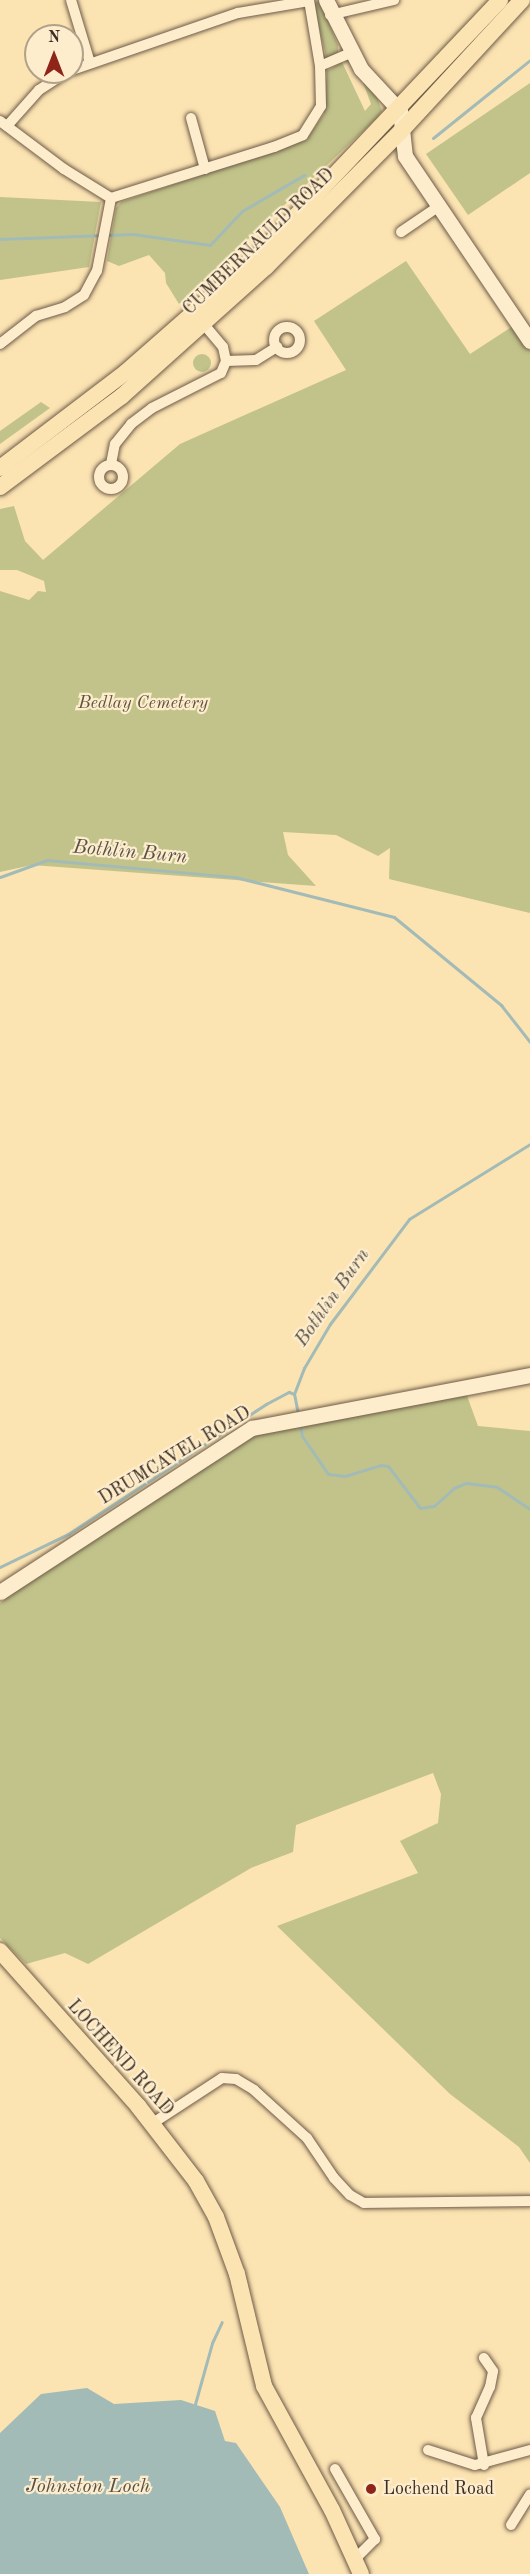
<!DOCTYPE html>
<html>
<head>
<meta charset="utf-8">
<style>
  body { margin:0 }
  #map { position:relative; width:530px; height:2574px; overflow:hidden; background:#fce3b2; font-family:"Old Standard TT",serif }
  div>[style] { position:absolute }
  .green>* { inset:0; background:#c1c38a }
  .round { border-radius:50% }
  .water>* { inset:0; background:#a3bbb7 }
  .stream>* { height:3px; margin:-1.5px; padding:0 1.5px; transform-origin:1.5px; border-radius:1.5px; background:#a3bbb7 }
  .roads { filter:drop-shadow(0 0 2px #6d5b48) drop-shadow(0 0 2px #6d5b48) }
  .street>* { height:10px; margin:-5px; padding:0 5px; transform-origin:5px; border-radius:5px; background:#fdedcd }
  .street>.ring { margin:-5px; padding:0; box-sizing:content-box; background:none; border:10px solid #fdedcd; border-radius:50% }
  .secondary>* { height:15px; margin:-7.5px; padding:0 7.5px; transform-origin:7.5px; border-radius:7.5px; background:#fdedcd }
  .primary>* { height:16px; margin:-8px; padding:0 8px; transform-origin:8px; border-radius:8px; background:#fce3b2 }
  .dots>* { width:16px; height:16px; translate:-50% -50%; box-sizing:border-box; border:3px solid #fdedcd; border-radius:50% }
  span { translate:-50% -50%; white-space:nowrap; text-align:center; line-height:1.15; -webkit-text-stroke:4.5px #fdedcd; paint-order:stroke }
  .street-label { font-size:18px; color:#3d2e24 }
  .park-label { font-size:18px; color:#5e533e; font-style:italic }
  .poi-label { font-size:18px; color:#3d2e24 }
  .left { translate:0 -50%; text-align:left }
  .water-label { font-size:20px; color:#565149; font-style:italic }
  .north { position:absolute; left:24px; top:24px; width:60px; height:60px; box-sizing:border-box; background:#fdedcd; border:2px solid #b0a189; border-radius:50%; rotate:0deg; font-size:16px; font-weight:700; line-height:24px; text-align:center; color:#3d2e24 }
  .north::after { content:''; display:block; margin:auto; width:21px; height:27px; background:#8f2418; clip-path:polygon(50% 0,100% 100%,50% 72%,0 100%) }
</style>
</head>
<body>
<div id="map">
  <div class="green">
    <div style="clip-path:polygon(320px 1px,338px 45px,338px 54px,327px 60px,313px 3px)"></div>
    <div style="clip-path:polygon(342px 62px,365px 111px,371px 104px,361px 77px,375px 92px,382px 111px,377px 118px,179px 304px,166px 283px,165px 273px,149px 255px,119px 266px,107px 261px,116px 208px,121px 202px,306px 140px,324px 114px,327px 71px)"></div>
    <div style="clip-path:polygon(530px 83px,530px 173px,468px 215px,426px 154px)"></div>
    <div style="clip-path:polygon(0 197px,101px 202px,89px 267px,0 280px)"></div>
    <div style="clip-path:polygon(406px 261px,470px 354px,513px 326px,530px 351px,530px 913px,389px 879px,390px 848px,378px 856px,336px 835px,283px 832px,288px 855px,316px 886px,32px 865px,0 872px,0 591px,29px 600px,38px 591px,46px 592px,44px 581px,17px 570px,0 570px,0 509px,14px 506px,25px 541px,43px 560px,180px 444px,346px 370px,314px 321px)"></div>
    <div class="round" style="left:193px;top:354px;width:18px;height:18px"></div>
    <div style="clip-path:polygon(41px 402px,50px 408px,0 444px,0 431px)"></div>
    <div style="clip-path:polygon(466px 1393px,478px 1426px,530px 1431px,530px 2163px,519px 2147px,450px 2094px,277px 1926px,418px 1873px,400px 1841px,438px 1823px,441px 1794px,433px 1773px,296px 1825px,293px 1852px,251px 1868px,88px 1964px,65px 1953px,26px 1964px,0 1938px,0 1603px,89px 1537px,257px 1434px)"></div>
  </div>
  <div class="water">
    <div style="clip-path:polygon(87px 2388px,114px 2404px,181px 2400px,215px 2411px,225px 2441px,236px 2443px,280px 2507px,309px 2574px,0 2574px,0 2433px,41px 2394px)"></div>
  </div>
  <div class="stream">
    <div style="left:433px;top:138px;width:124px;rotate:-38.8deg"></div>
    <div style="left:0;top:239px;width:133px;rotate:-2.2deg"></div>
    <div style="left:133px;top:234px;width:78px;rotate:8.1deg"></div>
    <div style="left:210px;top:245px;width:47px;rotate:-46.7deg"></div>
    <div style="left:242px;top:211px;width:72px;rotate:-30.1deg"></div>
    <div style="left:0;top:877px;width:50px;rotate:-19.9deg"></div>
    <div style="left:47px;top:860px;width:189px;rotate:5.2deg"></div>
    <div style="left:235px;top:877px;width:164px;rotate:14.1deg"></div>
    <div style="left:394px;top:917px;width:139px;rotate:39.4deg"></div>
    <div style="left:501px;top:1005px;width:47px;rotate:51.9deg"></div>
    <div style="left:298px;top:1414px;width:20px;rotate:-101deg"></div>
    <div style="left:294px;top:1394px;width:28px;rotate:-69deg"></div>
    <div style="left:304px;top:1368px;width:51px;rotate:-59.4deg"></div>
    <div style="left:330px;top:1324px;width:131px;rotate:-53deg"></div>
    <div style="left:409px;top:1219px;width:142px;rotate:-31.8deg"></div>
    <div style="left:300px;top:1424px;width:12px;rotate:81deg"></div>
    <div style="left:302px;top:1436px;width:46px;rotate:55.6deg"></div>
    <div style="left:328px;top:1474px;width:17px;rotate:7deg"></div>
    <div style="left:345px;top:1476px;width:37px;rotate:-17deg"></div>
    <div style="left:380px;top:1465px;width:8px;rotate:7deg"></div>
    <div style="left:388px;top:1466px;width:53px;rotate:52.7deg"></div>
    <div style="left:420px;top:1508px;width:14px;rotate:-8deg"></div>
    <div style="left:434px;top:1506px;width:27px;rotate:-42deg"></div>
    <div style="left:454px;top:1488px;width:13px;rotate:-23deg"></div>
    <div style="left:466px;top:1483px;width:31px;rotate:7deg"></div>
    <div style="left:497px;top:1487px;width:40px;rotate:34deg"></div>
    <div style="left:0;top:1567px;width:76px;rotate:-25.9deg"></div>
    <div style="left:68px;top:1534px;width:237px;rotate:-33.3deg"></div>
    <div style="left:266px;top:1404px;width:26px;rotate:-28deg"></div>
    <div style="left:289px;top:1392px;width:5px;rotate:22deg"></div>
    <div style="left:195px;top:2404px;width:63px;rotate:-74.4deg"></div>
    <div style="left:212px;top:2343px;width:23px;rotate:-65deg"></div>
  </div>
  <div class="roads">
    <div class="street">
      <div style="left:71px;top:0;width:66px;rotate:73.2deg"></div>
      <div style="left:330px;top:15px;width:66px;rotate:-13.2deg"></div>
      <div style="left:320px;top:66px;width:34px;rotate:-23deg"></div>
      <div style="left:72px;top:70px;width:176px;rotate:-19deg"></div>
      <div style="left:238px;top:13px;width:72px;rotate:-9.6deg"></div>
      <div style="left:191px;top:118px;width:53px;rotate:74.6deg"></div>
      <div style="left:0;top:121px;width:80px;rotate:36.9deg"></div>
      <div style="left:64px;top:169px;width:55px;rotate:31.7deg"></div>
      <div style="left:111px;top:198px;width:171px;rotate:-17.4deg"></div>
      <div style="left:274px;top:147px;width:31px;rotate:-22deg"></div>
      <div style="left:303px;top:135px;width:34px;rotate:-58deg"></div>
      <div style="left:321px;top:106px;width:40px;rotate:-91.4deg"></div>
      <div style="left:320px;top:66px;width:67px;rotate:-99.5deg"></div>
      <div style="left:7px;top:126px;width:48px;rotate:-48.4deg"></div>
      <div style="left:39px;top:90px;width:33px;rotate:-33deg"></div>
      <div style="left:401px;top:232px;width:46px;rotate:-34.4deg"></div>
      <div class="ring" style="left:274px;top:327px;width:16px;height:16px"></div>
      <div style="left:0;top:344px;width:46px;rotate:-37.9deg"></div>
      <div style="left:36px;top:316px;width:30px;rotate:-17deg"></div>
      <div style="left:65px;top:307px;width:22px;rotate:-32deg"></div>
      <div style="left:84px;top:295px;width:27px;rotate:-62deg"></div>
      <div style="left:97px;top:271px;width:74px;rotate:-79.1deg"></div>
      <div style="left:226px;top:361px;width:30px;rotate:-2deg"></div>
      <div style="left:256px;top:360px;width:25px;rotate:-32deg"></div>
      <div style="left:111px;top:464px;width:20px;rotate:-79deg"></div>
      <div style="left:115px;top:444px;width:26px;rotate:-51deg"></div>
      <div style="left:131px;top:424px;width:26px;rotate:-37deg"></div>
      <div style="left:152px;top:408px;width:77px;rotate:-26.9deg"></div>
      <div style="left:221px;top:373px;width:13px;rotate:-67deg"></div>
      <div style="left:226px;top:361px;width:14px;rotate:-102deg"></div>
      <div style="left:223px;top:347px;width:35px;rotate:-130deg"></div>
      <div class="ring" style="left:99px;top:465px;width:14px;height:14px"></div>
      <div style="left:153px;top:2123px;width:82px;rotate:-33.1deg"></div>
      <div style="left:222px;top:2078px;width:14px;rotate:4deg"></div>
      <div style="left:236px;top:2079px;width:21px;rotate:31deg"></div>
      <div style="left:254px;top:2090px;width:72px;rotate:42.2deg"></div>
      <div style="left:307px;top:2138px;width:48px;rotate:56deg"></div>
      <div style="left:334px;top:2178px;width:23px;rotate:47deg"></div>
      <div style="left:350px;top:2195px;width:16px;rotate:30deg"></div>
      <div style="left:364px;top:2203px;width:166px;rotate:-0.7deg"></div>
      <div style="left:428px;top:2450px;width:49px;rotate:17.7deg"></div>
      <div style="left:475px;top:2465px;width:57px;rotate:-15.3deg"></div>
      <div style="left:484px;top:2465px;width:48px;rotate:-99.7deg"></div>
      <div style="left:476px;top:2418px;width:34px;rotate:-66deg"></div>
      <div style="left:490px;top:2387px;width:16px;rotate:-79deg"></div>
      <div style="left:493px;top:2371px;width:16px;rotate:-125deg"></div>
      <div style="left:335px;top:2469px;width:81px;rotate:60.3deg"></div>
      <div style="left:375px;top:2539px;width:27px;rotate:135deg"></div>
      <div style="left:511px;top:2525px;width:36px;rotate:-58deg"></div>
    </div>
    <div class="secondary">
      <div style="left:326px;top:0;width:77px;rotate:63.1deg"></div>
      <div style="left:361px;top:69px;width:57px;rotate:47.1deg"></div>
      <div style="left:400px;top:111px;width:45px;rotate:83.7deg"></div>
      <div style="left:405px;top:156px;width:223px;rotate:56deg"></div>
      <div style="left:0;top:1592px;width:301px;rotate:-33.1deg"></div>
      <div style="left:252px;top:1428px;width:283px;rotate:-10.8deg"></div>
    </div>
    <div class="primary">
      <div style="left:0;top:468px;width:158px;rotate:-37.3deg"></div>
      <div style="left:126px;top:372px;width:177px;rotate:-41.3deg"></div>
      <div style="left:259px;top:255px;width:351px;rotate:-46.6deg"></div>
      <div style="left:0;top:487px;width:152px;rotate:-36.7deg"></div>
      <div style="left:122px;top:396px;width:193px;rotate:-41.9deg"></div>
      <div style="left:266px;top:267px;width:193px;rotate:-45.2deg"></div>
      <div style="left:402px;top:130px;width:177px;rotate:-47.3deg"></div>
      <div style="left:0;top:1951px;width:208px;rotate:48.3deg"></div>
      <div style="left:138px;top:2106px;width:95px;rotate:52.3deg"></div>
      <div style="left:196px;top:2181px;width:41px;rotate:60.9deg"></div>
      <div style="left:216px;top:2217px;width:61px;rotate:69.8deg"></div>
      <div style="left:237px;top:2274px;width:115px;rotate:76.4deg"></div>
      <div style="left:264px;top:2386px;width:141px;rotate:61.3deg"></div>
      <div style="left:332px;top:2510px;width:70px;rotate:65.6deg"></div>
    </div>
  </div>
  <div class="dots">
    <div style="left:371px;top:2489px;background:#8f2418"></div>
  </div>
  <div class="street-label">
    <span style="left:259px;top:242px;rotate:-44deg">CUMBERNAULD ROAD</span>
    <span style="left:175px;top:1456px;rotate:-31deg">DRUMCAVEL ROAD</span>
    <span style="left:120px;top:2058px;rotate:48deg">LOCHEND ROAD</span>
  </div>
  <div class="park-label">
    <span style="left:143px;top:703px">Bedlay Cemetery</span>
  </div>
  <div class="poi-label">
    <span class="left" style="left:383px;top:2489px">Lochend Road</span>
  </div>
  <div class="water-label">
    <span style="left:130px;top:853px;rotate:5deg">Bothlin Burn</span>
    <span style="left:333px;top:1298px;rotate:-55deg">Bothlin Burn</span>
    <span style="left:88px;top:2487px">Johnston Loch</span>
  </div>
  <div class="north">N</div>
</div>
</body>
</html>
